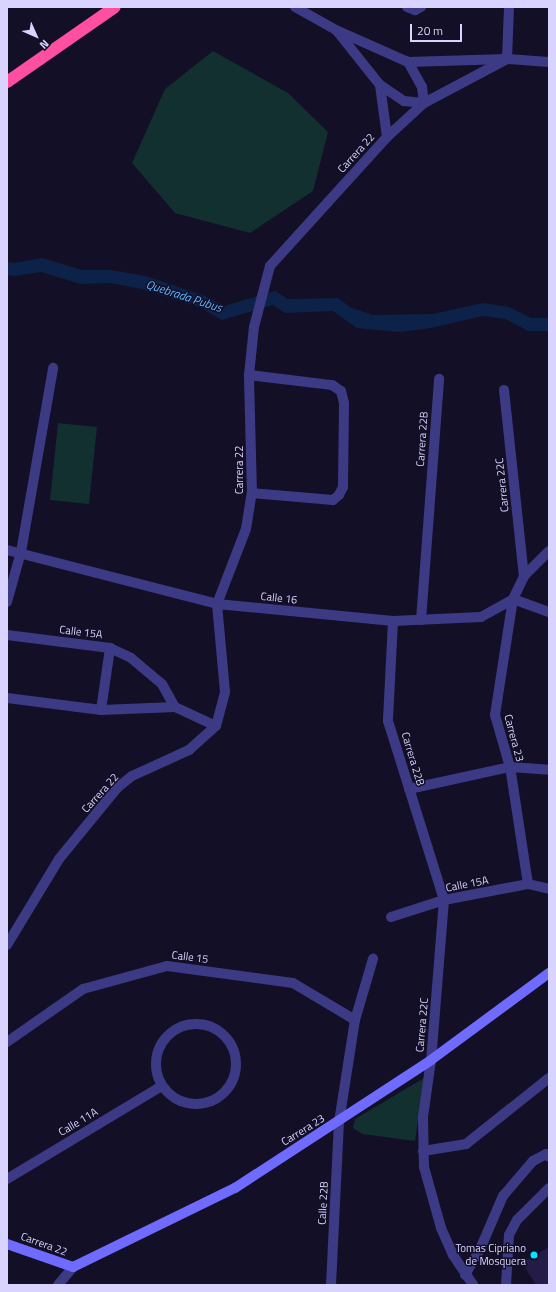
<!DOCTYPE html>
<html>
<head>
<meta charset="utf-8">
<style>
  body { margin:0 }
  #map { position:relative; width:556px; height:1292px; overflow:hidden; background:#130f26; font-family:"Titillium Web",sans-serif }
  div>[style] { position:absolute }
  .green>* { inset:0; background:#12302f }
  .water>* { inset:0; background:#0c2248 }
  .stream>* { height:5px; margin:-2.5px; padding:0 2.5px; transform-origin:2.5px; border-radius:2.5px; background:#0c2248 }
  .building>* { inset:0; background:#241b47 }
  .street>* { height:10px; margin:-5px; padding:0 5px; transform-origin:5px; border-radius:5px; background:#3d3a85 }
  .street>.ring { margin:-5px; padding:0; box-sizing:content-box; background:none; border:10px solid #3d3a85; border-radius:50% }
  .secondary>* { height:10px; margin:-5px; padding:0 5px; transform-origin:5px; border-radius:5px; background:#6f6bff }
  .highway>* { height:12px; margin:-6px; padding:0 6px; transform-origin:6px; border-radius:6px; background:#ff4fa3 }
  .dots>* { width:11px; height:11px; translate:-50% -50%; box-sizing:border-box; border:2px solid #130f26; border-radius:50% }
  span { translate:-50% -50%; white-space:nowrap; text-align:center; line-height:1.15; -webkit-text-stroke:3px #130f26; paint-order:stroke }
  .street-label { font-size:11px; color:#d9d4ff }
  .poi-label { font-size:11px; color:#d9d4ff }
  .right { translate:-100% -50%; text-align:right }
  .water-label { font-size:12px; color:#62b6ff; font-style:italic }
  .frame { position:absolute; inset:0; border:8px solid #d9d4ff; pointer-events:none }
  .north { position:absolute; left:16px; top:16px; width:40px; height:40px; -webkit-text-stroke:3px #130f26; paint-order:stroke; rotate:135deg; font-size:11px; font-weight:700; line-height:16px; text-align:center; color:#d9d4ff }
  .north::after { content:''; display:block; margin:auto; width:14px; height:18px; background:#d9d4ff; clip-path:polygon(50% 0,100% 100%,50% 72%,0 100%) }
  .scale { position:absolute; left:410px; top:24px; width:52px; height:18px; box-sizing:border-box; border:2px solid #d9d4ff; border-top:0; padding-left:5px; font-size:12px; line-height:14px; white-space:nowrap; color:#d9d4ff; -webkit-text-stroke:3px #130f26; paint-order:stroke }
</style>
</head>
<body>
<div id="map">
  <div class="green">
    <div style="clip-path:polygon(213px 51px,288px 93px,328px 132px,313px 191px,250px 233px,175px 213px,132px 163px,165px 89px)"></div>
    <div style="clip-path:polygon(58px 423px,97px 427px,89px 504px,50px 500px)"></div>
    <div style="clip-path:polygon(424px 1078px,415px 1141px,362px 1134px,353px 1128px,355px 1119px)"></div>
  </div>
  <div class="water">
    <div style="clip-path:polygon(42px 258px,82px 270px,111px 270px,146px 276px,205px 296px,224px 306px,275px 291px,288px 299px,338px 298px,362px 316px,398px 319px,424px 316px,483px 303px,509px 307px,531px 318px,549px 318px,549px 331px,528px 331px,505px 319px,483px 316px,426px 329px,398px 332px,357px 328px,333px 311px,285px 313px,273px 305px,222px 320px,199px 307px,142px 289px,110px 283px,80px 284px,41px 272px,15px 276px,7px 275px,7px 262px,15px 263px)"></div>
  </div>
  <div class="stream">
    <div style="left:351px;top:310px;width:23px;rotate:18deg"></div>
    <div style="left:373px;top:317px;width:57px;rotate:-1deg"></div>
  </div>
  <div class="building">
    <div style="clip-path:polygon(549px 1247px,549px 1285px,536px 1285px,522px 1263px)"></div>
  </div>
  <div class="street">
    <div style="left:295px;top:7px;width:47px;rotate:29.3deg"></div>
    <div style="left:336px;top:30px;width:79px;rotate:24deg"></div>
    <div style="left:408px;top:62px;width:99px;rotate:-1.7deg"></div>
    <div style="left:507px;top:59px;width:42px;rotate:4.1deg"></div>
    <div style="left:407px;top:7px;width:9px;rotate:21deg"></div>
    <div style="left:415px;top:10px;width:7px;rotate:-27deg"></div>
    <div style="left:337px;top:31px;width:69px;rotate:51.5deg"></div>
    <div style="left:380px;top:85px;width:29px;rotate:34deg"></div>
    <div style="left:404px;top:101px;width:20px;rotate:6deg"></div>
    <div style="left:424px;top:103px;width:16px;rotate:-97deg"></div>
    <div style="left:422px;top:87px;width:29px;rotate:-119deg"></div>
    <div style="left:507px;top:59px;width:52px;rotate:-87.8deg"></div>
    <div style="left:380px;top:85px;width:52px;rotate:82.3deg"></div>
    <div style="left:249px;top:375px;width:84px;rotate:6.9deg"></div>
    <div style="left:332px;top:385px;width:11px;rotate:34deg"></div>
    <div style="left:341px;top:391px;width:12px;rotate:76deg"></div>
    <div style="left:344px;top:403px;width:84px;rotate:90.7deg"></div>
    <div style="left:343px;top:487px;width:9px;rotate:117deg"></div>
    <div style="left:339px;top:495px;width:8px;rotate:140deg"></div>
    <div style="left:333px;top:500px;width:81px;rotate:-175.1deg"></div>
    <div style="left:504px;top:390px;width:187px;rotate:83.9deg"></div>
    <div style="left:7px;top:550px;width:217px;rotate:14.4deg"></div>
    <div style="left:217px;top:604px;width:177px;rotate:5.5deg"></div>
    <div style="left:393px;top:621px;width:88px;rotate:-2.6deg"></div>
    <div style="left:481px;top:617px;width:37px;rotate:-29deg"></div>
    <div style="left:513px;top:599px;width:38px;rotate:20deg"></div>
    <div style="left:7px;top:602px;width:52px;rotate:-74.4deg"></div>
    <div style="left:21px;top:552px;width:187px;rotate:-80.1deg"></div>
    <div style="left:421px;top:620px;width:242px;rotate:-85.7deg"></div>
    <div style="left:393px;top:621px;width:100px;rotate:92.9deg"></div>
    <div style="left:388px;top:721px;width:188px;rotate:72.6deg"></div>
    <div style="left:444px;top:900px;width:161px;rotate:94.6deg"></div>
    <div style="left:431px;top:1060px;width:58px;rotate:98deg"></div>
    <div style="left:423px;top:1117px;width:50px;rotate:88.9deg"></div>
    <div style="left:424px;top:1167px;width:63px;rotate:74.4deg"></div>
    <div style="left:441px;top:1228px;width:30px;rotate:66deg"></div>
    <div style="left:453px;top:1255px;width:36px;rotate:56deg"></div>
    <div style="left:7px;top:635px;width:104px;rotate:7.2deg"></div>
    <div style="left:110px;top:648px;width:23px;rotate:25deg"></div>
    <div style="left:131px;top:658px;width:40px;rotate:40deg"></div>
    <div style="left:162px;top:684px;width:26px;rotate:61deg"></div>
    <div style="left:7px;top:698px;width:95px;rotate:7.3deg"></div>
    <div style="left:101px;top:710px;width:74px;rotate:-2.3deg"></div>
    <div style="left:175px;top:707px;width:45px;rotate:24.9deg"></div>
    <div style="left:101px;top:710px;width:63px;rotate:-81.7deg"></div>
    <div style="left:409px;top:789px;width:103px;rotate:-12.3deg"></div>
    <div style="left:510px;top:767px;width:39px;rotate:4deg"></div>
    <div style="left:528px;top:884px;width:118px;rotate:-98.7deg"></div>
    <div style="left:510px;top:767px;width:54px;rotate:-106.1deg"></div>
    <div style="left:495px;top:715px;width:117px;rotate:-81.2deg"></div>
    <div style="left:513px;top:599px;width:25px;rotate:-64deg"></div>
    <div style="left:524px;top:576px;width:35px;rotate:-45deg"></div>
    <div style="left:391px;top:917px;width:56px;rotate:-17.8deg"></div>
    <div style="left:444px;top:900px;width:86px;rotate:-10.8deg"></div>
    <div style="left:528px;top:884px;width:22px;rotate:13deg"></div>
    <div style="left:7px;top:945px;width:100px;rotate:-58.8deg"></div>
    <div style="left:59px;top:859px;width:93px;rotate:-50.7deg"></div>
    <div style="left:118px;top:787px;width:18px;rotate:-38deg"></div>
    <div style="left:132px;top:776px;width:63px;rotate:-24.5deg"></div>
    <div style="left:189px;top:750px;width:36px;rotate:-42deg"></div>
    <div style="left:216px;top:726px;width:35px;rotate:-75deg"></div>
    <div style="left:225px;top:692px;width:88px;rotate:-95.2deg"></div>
    <div style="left:217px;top:604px;width:80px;rotate:-68.9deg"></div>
    <div style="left:246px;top:529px;width:36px;rotate:-81deg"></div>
    <div style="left:252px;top:493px;width:118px;rotate:-91.5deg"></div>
    <div style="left:249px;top:375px;width:48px;rotate:-84.1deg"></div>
    <div style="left:254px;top:327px;width:63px;rotate:-75.3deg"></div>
    <div style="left:270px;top:266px;width:174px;rotate:-47.8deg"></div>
    <div style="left:387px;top:137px;width:50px;rotate:-42.6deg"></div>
    <div style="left:424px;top:103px;width:94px;rotate:-27.9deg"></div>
    <div class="ring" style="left:156px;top:1024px;width:70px;height:70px"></div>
    <div style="left:7px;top:1042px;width:93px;rotate:-34.9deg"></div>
    <div style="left:83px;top:989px;width:87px;rotate:-15.3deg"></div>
    <div style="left:167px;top:966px;width:127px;rotate:7.7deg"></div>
    <div style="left:293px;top:983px;width:72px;rotate:30.8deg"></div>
    <div style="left:423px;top:1151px;width:44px;rotate:-9.2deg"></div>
    <div style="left:466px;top:1144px;width:106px;rotate:-38.5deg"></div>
    <div style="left:7px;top:1179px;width:181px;rotate:-31deg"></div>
    <div style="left:465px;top:1275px;width:32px;rotate:-60deg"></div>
    <div style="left:481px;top:1247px;width:56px;rotate:-66.7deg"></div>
    <div style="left:503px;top:1196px;width:46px;rotate:-49.4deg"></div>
    <div style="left:533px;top:1161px;width:15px;rotate:-28deg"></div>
    <div style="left:546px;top:1154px;width:4px;rotate:45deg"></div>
    <div style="left:58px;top:1285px;width:23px;rotate:-50deg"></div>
    <div style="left:331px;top:1285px;width:163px;rotate:-87.2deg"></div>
    <div style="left:339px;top:1122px;width:103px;rotate:-81.1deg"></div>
    <div style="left:355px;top:1020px;width:64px;rotate:-73.6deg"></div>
    <div style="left:506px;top:1285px;width:50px;rotate:-86.6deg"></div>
    <div style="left:509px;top:1235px;width:17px;rotate:-62deg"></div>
    <div style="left:517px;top:1220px;width:45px;rotate:-45deg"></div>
  </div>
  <div class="secondary">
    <div style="left:7px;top:1244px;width:70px;rotate:19.2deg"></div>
    <div style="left:73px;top:1267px;width:180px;rotate:-26deg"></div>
    <div style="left:235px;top:1188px;width:234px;rotate:-33.1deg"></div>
    <div style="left:431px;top:1060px;width:147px;rotate:-36.4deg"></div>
  </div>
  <div class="highway">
    <div style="left:7px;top:82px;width:131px;rotate:-34.8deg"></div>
  </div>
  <div class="dots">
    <div style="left:534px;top:1255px;background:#00e5ff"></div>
  </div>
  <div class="street-label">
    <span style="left:356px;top:153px;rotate:-48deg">Carrera 22</span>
    <span style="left:422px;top:439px;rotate:-86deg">Carrera 22B</span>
    <span style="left:239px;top:470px;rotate:-90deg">Carrera 22</span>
    <span style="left:502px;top:485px;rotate:-96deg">Carrera 22C</span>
    <span style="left:279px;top:598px;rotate:6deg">Calle 16</span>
    <span style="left:81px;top:632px;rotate:7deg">Calle 15A</span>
    <span style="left:514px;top:738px;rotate:75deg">Carrera 23</span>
    <span style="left:413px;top:759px;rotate:73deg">Carrera 22B</span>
    <span style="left:100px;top:793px;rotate:-48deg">Carrera 22</span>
    <span style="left:467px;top:884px;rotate:-11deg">Calle 15A</span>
    <span style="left:190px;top:957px;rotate:7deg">Calle 15</span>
    <span style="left:422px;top:1025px;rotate:-85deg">Carrera 22C</span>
    <span style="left:78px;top:1122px;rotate:-31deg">Calle 11A</span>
    <span style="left:303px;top:1130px;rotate:-32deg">Carrera 23</span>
    <span style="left:323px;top:1203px;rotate:-87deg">Calle 22B</span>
    <span style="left:44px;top:1244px;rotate:20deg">Carrera 22</span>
  </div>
  <div class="poi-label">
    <span class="right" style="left:526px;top:1255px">Tomas Cipriano<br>de Mosquera</span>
  </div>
  <div class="water-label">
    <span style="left:184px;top:296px;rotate:18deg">Quebrada Pubus</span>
  </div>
  <div class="frame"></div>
  <div class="north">N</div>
  <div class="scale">20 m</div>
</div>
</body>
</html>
